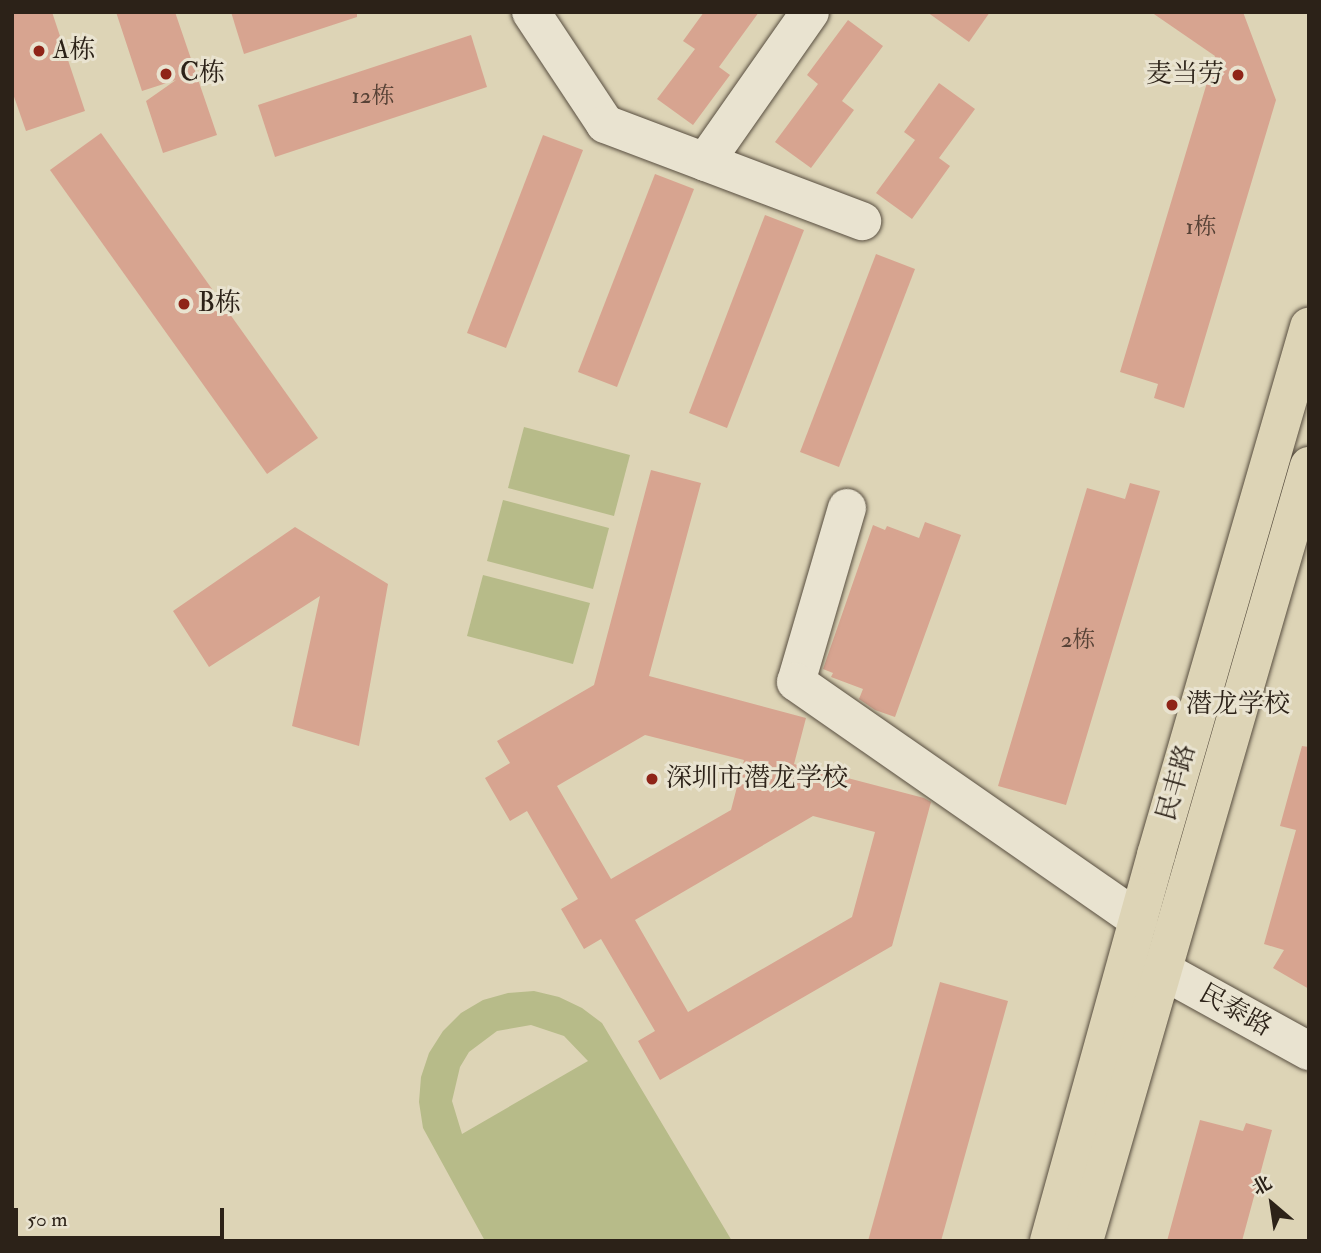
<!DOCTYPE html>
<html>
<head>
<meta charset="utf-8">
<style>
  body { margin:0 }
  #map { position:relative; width:1321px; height:1253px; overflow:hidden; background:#ddd4b6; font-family:"IM FELL Double Pica","Noto Serif SC",serif }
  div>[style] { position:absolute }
  .green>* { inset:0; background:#b7bb89 }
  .building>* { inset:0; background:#d7a490 }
  .roads { filter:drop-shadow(0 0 2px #584e40) drop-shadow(0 0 2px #584e40) }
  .minor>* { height:38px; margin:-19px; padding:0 19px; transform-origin:19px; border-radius:19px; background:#e9e3d0 }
  .major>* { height:38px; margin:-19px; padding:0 19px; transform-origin:19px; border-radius:19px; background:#ddd4b6 }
  .dots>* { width:19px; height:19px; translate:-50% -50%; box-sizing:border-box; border:4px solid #e9e3d0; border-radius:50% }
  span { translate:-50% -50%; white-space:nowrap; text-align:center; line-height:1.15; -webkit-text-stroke:6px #e9e3d0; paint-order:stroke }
  .number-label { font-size:23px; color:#574236 }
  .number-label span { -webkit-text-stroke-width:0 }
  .poi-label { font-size:26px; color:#2c2218 }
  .left { translate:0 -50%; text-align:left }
  .right { translate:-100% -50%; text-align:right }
  .street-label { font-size:26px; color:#2c2218 }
  .frame { position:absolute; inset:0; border:14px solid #2c2218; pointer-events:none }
  .north { position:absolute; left:1237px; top:1169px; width:70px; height:70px; -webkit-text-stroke:5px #e9e3d0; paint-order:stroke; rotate:331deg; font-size:19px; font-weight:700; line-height:28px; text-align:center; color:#2c2218 }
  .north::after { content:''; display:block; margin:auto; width:24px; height:32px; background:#2c2218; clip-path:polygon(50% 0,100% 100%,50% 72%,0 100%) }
  .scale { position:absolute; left:14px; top:1208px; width:210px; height:32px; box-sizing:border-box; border:4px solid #2c2218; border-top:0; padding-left:9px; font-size:21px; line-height:24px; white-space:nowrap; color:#2c2218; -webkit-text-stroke:5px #e9e3d0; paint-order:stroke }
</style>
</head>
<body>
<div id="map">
  <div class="green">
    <div style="clip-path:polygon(524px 427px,630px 455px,614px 516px,508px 488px)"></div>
    <div style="clip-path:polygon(503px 500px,609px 528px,593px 589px,487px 561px)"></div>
    <div style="clip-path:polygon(483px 575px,590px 603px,573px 664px,467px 636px)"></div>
    <div style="clip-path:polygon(evenodd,534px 991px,559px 997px,582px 1008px,602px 1023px,732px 1241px,485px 1241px,423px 1128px,419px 1102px,421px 1077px,429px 1053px,443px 1031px,461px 1013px,483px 1000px,508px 993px,534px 991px,531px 1025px,564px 1036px,588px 1061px,462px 1134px,452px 1101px,460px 1067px,469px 1052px,497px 1031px,531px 1025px)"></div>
  </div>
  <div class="building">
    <div style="clip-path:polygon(12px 12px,52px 12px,85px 111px,26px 131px,12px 91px)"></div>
    <div style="clip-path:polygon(116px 12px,175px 12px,217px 135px,163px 153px,146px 101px,176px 80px,142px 91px)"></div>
    <div style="clip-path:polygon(231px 12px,357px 12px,357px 17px,244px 54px)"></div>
    <div style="clip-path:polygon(704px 12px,759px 12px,719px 67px,730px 75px,693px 125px,657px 99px,695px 49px,683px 41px)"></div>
    <div style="clip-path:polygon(927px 12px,990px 12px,969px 42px)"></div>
    <div style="clip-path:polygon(1151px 12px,1243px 12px,1276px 100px,1184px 408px,1154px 398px,1158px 384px,1120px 372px,1215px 56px)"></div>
    <div style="clip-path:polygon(848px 20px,883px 46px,842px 101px,854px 110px,811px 168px,775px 142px,818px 84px,807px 75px)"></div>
    <div style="clip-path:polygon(471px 35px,487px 87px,275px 157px,258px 105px)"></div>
    <div style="clip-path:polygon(939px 83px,975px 109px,939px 158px,950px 166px,912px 219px,876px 193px,915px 140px,904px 132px)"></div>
    <div style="clip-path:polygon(101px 133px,318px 438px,267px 474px,50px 170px)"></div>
    <div style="clip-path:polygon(543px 135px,583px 150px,506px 348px,467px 333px)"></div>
    <div style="clip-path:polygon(655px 174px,694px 189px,617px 387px,578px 372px)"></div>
    <div style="clip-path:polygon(765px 215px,804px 230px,727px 428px,689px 413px)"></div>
    <div style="clip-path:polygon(876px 254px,915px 269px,839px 467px,800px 452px)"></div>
    <div style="clip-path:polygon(evenodd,651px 470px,701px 483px,649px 676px,806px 718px,794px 764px,924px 798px,931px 802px,892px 946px,660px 1080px,638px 1041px,655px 1031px,601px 939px,584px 949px,561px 909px,578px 899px,527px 811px,510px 821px,485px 778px,510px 763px,497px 741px,594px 685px,651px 470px,645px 735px,744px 760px,731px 810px,611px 879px,557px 786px,645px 735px,651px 470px,813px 816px,875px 832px,852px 917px,688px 1012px,635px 920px,813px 816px)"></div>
    <div style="clip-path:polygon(1130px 483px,1160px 491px,1066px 805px,998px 786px,1087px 488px,1125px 499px)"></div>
    <div style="clip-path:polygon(925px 522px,961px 535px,895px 717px,875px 710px,859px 699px,863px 689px,831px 677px,833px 673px,823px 669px,873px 525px,885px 530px,887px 526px,919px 538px)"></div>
    <div style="clip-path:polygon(295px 527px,388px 584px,359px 746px,292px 726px,320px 596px,209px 667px,173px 611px)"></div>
    <div style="clip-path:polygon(1302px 746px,1309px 747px,1309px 989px,1273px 968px,1284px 950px,1264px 944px,1296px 830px,1280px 826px)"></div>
    <div style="clip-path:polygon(940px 982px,1008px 1001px,941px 1241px,868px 1241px)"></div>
    <div style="clip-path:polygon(1200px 1120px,1243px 1131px,1246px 1123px,1272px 1130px,1242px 1241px,1167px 1241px)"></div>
  </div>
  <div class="roads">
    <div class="minor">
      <div style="left:531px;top:12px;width:134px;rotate:56.5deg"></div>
      <div style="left:605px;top:124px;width:275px;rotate:20.7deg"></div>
      <div style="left:705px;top:162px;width:183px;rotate:-55deg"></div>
      <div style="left:847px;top:508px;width:181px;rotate:106.3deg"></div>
      <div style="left:796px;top:682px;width:417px;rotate:34.8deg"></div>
      <div style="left:1162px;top:970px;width:168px;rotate:28.9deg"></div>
    </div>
    <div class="major">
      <div style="left:1049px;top:1241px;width:401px;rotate:-74.5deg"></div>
      <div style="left:1156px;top:855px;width:550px;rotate:-73.84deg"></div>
      <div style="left:1084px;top:1241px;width:807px;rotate:-73.81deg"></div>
    </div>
  </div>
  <div class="dots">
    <div style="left:39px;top:51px;background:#8f2418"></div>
    <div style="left:166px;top:74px;background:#8f2418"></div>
    <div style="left:1238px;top:75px;background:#8f2418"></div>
    <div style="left:184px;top:304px;background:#8f2418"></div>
    <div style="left:1172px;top:705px;background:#8f2418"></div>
    <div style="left:652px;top:779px;background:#8f2418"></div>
  </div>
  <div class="number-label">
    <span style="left:373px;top:96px">12栋</span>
    <span style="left:1201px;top:227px">1栋</span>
    <span style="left:1078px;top:640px">2栋</span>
  </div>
  <div class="poi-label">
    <span class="left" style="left:53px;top:51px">A栋</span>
    <span class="left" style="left:180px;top:74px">C栋</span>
    <span class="right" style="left:1224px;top:75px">麦当劳</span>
    <span class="left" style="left:198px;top:304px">B栋</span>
    <span class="left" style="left:1186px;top:705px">潜龙学校</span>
    <span class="left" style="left:666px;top:779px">深圳市潜龙学校</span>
  </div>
  <div class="street-label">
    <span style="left:1177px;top:783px;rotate:-74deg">民丰路</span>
    <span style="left:1235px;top:1011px;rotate:29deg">民泰路</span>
  </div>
  <div class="frame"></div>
  <div class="north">北</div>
  <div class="scale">50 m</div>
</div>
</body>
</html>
